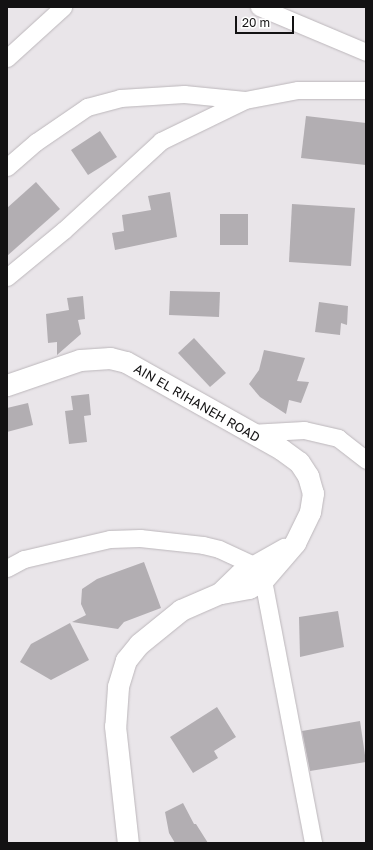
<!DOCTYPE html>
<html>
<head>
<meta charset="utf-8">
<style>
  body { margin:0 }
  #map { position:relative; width:373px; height:850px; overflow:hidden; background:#e9e5e9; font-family:"Golos Text",sans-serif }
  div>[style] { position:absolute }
  .building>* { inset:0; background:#b2aeb2 }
  .roads { filter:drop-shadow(0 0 1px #bcb7bb) drop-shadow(0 0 1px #bcb7bb) }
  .minor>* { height:17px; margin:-8.5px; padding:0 8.5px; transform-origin:8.5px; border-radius:8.5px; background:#fff }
  .tertiary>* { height:21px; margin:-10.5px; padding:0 10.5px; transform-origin:10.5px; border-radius:10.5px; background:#fff }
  span { translate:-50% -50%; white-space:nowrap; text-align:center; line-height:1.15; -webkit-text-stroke:3px #fff; paint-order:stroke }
  .street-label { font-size:13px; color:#131213 }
  .frame { position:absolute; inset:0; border:8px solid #131213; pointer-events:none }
  .scale { position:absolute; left:235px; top:16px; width:59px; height:18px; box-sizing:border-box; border:2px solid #131213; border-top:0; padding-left:5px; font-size:12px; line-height:14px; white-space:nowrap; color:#131213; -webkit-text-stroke:3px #fff; paint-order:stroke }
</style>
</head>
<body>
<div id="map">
  <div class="building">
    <div style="clip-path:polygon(306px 116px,366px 123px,366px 165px,301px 158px)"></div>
    <div style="clip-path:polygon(100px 131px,117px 157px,88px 175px,71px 150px)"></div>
    <div style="clip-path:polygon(36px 182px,60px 209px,7px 256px,7px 208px)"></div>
    <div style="clip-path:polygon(170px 192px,177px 237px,115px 250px,112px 233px,124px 231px,122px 215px,151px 210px,148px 196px)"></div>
    <div style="clip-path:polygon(292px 204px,355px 208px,351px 266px,289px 262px)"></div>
    <div style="clip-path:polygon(220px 214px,248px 214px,248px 245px,220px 245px)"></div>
    <div style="clip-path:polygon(170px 291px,220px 292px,219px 317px,169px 315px)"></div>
    <div style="clip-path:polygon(83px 296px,85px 319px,78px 320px,81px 334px,57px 355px,57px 342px,48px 343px,46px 314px,69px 310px,67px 298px)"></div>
    <div style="clip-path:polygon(319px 302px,348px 306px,347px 325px,341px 323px,340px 335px,315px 332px)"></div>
    <div style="clip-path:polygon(194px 338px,226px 373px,210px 387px,178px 353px)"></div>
    <div style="clip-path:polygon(264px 350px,305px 358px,297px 381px,309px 382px,301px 403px,289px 400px,286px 414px,260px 397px,249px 384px,259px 370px)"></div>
    <div style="clip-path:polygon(89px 394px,91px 415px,84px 416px,87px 442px,69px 444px,65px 411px,73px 410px,71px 396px)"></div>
    <div style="clip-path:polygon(28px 403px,33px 425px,7px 432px,7px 408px)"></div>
    <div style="clip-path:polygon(144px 562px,161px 608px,124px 622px,118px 629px,72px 622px,86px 615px,81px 604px,82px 589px,97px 579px)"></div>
    <div style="clip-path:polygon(338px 611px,344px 647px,300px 657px,299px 617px)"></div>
    <div style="clip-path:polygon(70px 623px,89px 660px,51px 680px,20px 662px,31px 644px)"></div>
    <div style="clip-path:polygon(217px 707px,236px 737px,214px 751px,218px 758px,193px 773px,170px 737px)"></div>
    <div style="clip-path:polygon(360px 721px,366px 762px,310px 771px,302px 731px)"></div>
    <div style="clip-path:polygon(183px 803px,194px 824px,196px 824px,208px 843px,175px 843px,169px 833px,165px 812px)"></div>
  </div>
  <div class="roads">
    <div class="minor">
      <div style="left:259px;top:7px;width:116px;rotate:22.8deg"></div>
      <div style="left:7px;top:58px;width:76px;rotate:-42.3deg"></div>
      <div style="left:7px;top:167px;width:38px;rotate:-41deg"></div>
      <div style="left:36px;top:142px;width:62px;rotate:-34.5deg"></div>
      <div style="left:87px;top:107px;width:34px;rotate:-15deg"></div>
      <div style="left:120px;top:98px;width:64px;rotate:-3.6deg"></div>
      <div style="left:184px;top:94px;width:61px;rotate:5.6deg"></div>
      <div style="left:245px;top:100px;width:54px;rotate:-10.7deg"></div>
      <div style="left:298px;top:90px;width:68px"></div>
      <div style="left:7px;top:277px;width:74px;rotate:-39.5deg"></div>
      <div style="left:64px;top:230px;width:132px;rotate:-42.5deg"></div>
      <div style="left:161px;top:141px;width:91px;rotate:-26deg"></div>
      <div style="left:250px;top:433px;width:54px;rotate:-3.2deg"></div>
      <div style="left:304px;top:430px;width:35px;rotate:13deg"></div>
      <div style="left:338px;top:438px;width:36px;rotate:38deg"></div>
      <div style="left:7px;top:568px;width:19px;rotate:-28deg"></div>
      <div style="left:24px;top:559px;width:88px;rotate:-13.1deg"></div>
      <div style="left:110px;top:539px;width:30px;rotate:-2deg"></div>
      <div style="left:140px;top:538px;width:63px;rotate:6.3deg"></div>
      <div style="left:203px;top:545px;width:16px;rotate:14deg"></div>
      <div style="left:219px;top:549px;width:38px;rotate:25deg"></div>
      <div style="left:253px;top:565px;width:18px;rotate:56deg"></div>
      <div style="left:263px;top:580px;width:268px;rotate:79.2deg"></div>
    </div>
    <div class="tertiary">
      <div style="left:7px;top:385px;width:77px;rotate:-18.9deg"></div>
      <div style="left:80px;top:360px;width:30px;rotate:-4deg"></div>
      <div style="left:110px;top:358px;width:16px;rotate:14deg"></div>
      <div style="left:126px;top:362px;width:178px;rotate:29.3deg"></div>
      <div style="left:281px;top:449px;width:22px;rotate:36deg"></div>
      <div style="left:299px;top:462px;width:17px;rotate:57deg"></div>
      <div style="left:308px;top:476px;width:18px;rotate:74deg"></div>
      <div style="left:313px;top:493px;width:19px;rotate:99deg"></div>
      <div style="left:310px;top:512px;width:34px;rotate:116deg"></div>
      <div style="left:295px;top:543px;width:49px;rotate:130.9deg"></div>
      <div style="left:263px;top:580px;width:16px;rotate:150deg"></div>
      <div style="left:249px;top:588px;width:29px;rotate:170deg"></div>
      <div style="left:220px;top:593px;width:43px;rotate:156.4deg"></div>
      <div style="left:181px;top:610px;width:54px;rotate:141deg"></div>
      <div style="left:139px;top:644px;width:21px;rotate:129deg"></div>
      <div style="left:126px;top:660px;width:28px;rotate:107deg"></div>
      <div style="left:118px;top:687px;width:39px;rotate:94deg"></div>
      <div style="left:115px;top:726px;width:118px;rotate:83.7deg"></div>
      <div style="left:220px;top:593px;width:28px;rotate:-44deg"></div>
      <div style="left:240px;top:574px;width:51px;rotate:-29.6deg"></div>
    </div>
  </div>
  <div class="street-label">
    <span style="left:197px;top:403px;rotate:30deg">AIN EL RIHANEH ROAD</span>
  </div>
  <div class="frame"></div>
  <div class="scale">20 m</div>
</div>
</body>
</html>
